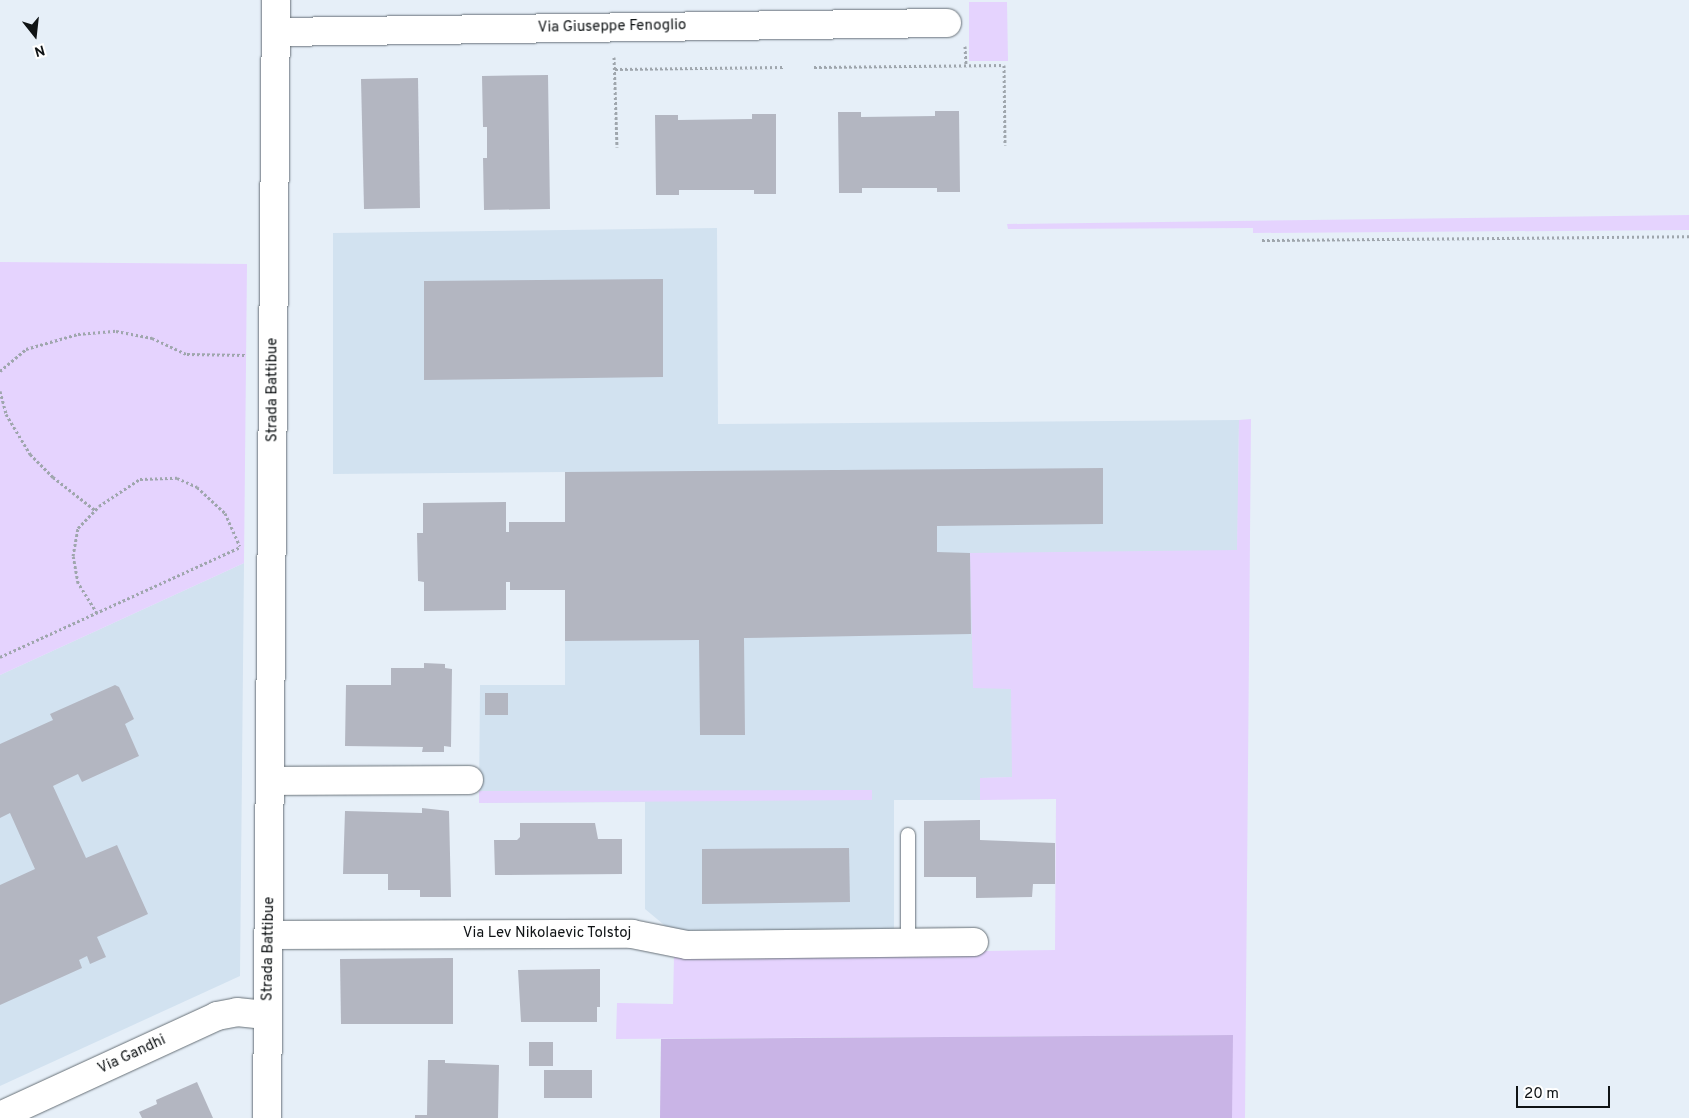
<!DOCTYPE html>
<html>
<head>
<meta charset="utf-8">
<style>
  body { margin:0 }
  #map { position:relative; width:1689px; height:1118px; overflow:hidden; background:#e6eff8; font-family:Overpass,sans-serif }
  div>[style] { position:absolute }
  .built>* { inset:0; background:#d2e2f0 }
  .green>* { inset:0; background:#e5d3fe }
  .forest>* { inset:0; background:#c9b4e6 }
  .building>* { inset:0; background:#b3b6c1 }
  .path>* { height:3px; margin-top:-1.5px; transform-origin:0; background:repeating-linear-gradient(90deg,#9fa6ad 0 2.5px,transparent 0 5px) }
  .roads { filter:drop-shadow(0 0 1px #677077) drop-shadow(0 0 1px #677077) }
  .lane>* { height:14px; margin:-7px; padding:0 7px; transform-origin:7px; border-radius:7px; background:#fff }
  .street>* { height:28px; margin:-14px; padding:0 14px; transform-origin:14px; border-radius:14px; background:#fff }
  span { translate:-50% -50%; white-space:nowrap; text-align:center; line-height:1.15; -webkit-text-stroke:4.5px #fff; paint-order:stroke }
  .street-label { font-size:15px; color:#0f1315 }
  .north { position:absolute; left:10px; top:10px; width:50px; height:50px; -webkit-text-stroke:4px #fff; paint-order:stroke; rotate:164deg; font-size:14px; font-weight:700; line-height:20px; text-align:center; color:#0f1315 }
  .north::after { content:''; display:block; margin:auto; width:18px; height:22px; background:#0f1315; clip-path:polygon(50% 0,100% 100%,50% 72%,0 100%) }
  .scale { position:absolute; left:1516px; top:1086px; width:94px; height:22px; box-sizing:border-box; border:2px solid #0f1315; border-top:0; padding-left:6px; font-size:15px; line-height:18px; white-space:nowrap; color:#0f1315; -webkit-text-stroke:4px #fff; paint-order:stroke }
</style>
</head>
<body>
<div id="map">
  <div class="built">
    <div style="clip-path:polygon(717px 228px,718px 424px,1239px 420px,1235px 773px,980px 778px,980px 800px,894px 800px,894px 932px,675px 934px,645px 909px,645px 802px,479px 803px,480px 685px,565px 685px,565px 472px,333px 474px,333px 233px)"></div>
    <div style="clip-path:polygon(244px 563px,240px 976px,0 1086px,0 675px)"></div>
  </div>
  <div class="green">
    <div style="clip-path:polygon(969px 2px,1007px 2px,1008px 61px,969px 61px)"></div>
    <div style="clip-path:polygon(1689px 215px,1689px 230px,1253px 233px,1253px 228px,1008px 229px,1007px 224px)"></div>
    <div style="clip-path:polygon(0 262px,247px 264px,244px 563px,0 675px)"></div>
    <div style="clip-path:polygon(1251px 419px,1245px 1118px,1232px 1118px,1232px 1035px,616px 1039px,617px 1003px,673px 1004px,674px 956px,1055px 950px,1056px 799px,980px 800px,980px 778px,1012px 777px,1011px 689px,973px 688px,970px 553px,1237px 550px,1239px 420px)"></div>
    <div style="clip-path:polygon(872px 790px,872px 800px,479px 803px,479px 791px)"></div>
  </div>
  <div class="forest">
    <div style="clip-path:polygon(1233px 1035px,1232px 1118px,660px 1118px,661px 1039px)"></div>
  </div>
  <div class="building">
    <div style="clip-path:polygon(548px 75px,550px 209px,484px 210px,483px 158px,487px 158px,487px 127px,483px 127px,482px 76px)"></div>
    <div style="clip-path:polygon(418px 78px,420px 208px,364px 209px,361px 79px)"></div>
    <div style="clip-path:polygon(935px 111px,959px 111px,960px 192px,937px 192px,937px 188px,862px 188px,862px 193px,839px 193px,838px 112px,861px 112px,861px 117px,935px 116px)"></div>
    <div style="clip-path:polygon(752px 114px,776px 114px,776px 194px,754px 194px,754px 190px,679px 190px,679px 195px,656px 195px,655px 115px,678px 115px,678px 120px,752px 119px)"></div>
    <div style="clip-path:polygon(663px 279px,663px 377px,424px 380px,424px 281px)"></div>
    <div style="clip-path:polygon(1103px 468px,1103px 524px,937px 526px,937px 552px,970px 553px,971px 634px,744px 638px,745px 735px,700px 735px,699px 640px,565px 641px,565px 590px,510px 590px,510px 582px,506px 582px,506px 610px,424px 611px,424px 582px,418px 581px,417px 533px,423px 533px,423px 503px,506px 502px,506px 532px,509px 532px,509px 522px,565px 522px,565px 472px)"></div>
    <div style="clip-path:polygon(424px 663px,445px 664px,445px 668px,452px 669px,451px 747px,444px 746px,444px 752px,422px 752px,423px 747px,345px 746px,346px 685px,391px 685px,391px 668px,424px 668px)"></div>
    <div style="clip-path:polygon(115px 685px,119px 687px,134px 719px,125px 724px,139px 756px,82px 782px,78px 774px,53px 786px,86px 858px,117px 845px,148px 914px,97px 937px,106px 957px,90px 964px,87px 956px,79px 960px,82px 968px,0 1005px,0 885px,35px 869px,10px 813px,0 818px,0 744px,53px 720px,50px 714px)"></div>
    <div style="clip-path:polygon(485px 693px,508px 693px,508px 715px,485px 715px)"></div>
    <div style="clip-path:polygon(422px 808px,449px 811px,451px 897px,420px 897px,420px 890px,388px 890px,388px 874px,343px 874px,345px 811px,422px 813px)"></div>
    <div style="clip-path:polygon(980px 820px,980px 840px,1055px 843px,1055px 884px,1033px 884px,1032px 897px,976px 898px,976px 877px,924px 877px,924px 821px)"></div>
    <div style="clip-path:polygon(520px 823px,595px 823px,598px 839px,622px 839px,622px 874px,495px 875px,494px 840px,517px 840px,520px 837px)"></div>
    <div style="clip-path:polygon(849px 848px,850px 902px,702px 904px,702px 849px)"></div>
    <div style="clip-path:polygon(453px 958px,453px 1024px,341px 1024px,340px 959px)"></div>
    <div style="clip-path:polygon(600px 969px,600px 1007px,597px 1007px,597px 1022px,521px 1022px,518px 970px)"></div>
    <div style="clip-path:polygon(529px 1042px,553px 1042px,553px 1066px,529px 1066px)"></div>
    <div style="clip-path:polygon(428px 1060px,445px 1060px,445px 1063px,499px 1065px,498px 1118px,415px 1118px,415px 1115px,427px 1115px)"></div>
    <div style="clip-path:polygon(544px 1070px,592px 1070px,592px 1098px,544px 1098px)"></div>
    <div style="clip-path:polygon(197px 1082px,213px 1118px,142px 1118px,139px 1112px,157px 1104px,156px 1100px)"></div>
  </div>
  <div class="path">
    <div style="left:965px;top:46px;width:19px;rotate:87deg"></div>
    <div style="left:614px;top:57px;width:90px;rotate:88.1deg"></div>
    <div style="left:814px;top:67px;width:190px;rotate:-0.6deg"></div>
    <div style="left:1004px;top:65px;width:80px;rotate:89.3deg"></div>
    <div style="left:615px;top:69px;width:169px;rotate:-0.7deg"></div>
    <div style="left:1262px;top:240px;width:427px;rotate:-0.5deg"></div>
    <div style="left:0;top:371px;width:34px;rotate:-40deg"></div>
    <div style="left:26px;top:349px;width:54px;rotate:-16.1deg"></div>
    <div style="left:78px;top:334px;width:38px;rotate:-5deg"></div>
    <div style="left:116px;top:331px;width:37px;rotate:11deg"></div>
    <div style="left:152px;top:338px;width:38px;rotate:25deg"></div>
    <div style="left:187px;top:354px;width:58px;rotate:1deg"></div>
    <div style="left:0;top:391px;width:24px;rotate:75deg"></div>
    <div style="left:6px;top:414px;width:47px;rotate:59deg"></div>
    <div style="left:30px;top:454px;width:33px;rotate:45deg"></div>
    <div style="left:53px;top:477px;width:53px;rotate:38.2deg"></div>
    <div style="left:97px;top:613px;width:36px;rotate:-122deg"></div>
    <div style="left:78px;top:583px;width:27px;rotate:-100deg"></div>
    <div style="left:73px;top:556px;width:28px;rotate:-80deg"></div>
    <div style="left:78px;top:528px;width:30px;rotate:-46deg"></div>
    <div style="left:99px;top:506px;width:49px;rotate:-33.4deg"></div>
    <div style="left:140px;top:479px;width:37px;rotate:-2deg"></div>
    <div style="left:177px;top:478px;width:22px;rotate:24deg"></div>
    <div style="left:197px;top:487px;width:38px;rotate:43deg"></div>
    <div style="left:225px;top:513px;width:36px;rotate:66deg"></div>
    <div style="left:0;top:657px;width:264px;rotate:-24.6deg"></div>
  </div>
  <div class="roads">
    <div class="lane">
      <div style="left:908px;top:835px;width:108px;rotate:90deg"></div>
    </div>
    <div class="street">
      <div style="left:276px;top:32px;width:671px;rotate:-0.77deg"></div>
      <div style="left:270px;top:781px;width:199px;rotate:-0.3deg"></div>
      <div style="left:269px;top:935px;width:363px;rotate:-0.2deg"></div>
      <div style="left:632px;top:934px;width:56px;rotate:11.3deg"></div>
      <div style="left:687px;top:945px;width:287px;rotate:-0.6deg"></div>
      <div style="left:0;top:1116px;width:239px;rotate:-24.7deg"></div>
      <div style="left:217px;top:1016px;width:20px;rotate:-11deg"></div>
      <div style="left:237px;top:1012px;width:31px;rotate:6deg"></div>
      <div style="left:267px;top:1118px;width:1118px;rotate:-89.54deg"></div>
    </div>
  </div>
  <div class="street-label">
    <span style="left:612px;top:27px;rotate:-1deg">Via Giuseppe Fenoglio</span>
    <span style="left:273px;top:390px;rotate:-90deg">Strada Battibue</span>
    <span style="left:547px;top:934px">Via Lev Nikolaevic Tolstoj</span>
    <span style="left:269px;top:949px;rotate:-89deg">Strada Battibue</span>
    <span style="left:132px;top:1055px;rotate:-25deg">Via Gandhi</span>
  </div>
  <div class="north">N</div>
  <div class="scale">20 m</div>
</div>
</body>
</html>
